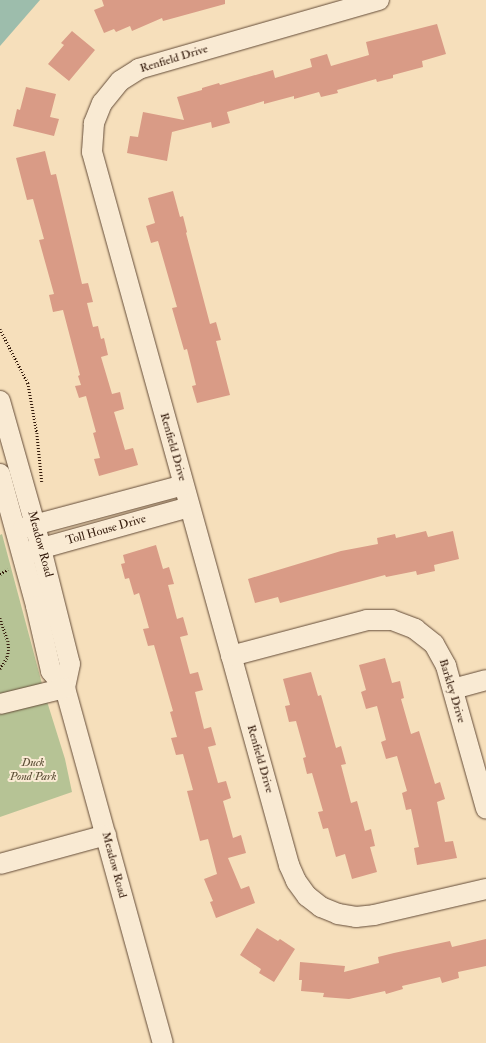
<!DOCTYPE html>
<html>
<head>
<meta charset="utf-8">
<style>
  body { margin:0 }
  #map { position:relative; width:486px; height:1043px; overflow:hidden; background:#f6dfbb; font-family:"IM FELL Double Pica",serif }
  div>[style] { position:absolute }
  .green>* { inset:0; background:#b6c395 }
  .water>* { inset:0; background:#9dbdac }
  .building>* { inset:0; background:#d99b86 }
  .path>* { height:2.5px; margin-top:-1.25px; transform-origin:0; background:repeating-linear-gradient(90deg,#341b0c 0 1px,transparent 0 3px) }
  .roads { filter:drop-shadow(0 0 1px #644c38) drop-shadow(0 0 1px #644c38) }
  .minor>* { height:20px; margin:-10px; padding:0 10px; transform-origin:10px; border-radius:10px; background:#f9ead3 }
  span { translate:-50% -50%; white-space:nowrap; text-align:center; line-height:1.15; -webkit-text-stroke:4px #f9ead3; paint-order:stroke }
  .street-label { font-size:12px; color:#341b0c }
  .park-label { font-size:12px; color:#5b4d35; font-style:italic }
</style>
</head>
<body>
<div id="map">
  <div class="green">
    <div style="clip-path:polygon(2px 534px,45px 695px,65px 759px,72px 792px,0 817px,0 535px)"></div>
  </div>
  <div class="water">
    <div style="clip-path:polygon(0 0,40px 0,0 46px)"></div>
  </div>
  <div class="building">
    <div style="clip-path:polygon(102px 0,225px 0,225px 4px,163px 21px,162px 18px,132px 31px,130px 26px,116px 32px,114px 29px,104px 33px,94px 10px,104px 6px)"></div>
    <div style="clip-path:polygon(437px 24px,446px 54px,422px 61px,423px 67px,393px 75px,393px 78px,377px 82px,376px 79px,337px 90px,338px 93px,321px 97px,319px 92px,294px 99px,294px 96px,264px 104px,264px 101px,227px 112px,230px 123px,212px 128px,211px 122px,172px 132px,167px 161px,127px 153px,130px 136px,138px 137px,143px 112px,184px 120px,177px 97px,202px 90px,202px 88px,219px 83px,220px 85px,273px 70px,275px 78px,312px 67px,310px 59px,327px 54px,331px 66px,369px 55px,366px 42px)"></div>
    <div style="clip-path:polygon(72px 31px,95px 50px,69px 81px,48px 64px,64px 45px,61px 43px)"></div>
    <div style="clip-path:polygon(26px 87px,56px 94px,50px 117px,59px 119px,54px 136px,13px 126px,17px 109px,20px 110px)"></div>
    <div style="clip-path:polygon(45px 151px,51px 175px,56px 174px,82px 284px,88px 283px,93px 302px,87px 303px,93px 327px,98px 326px,101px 339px,104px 338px,108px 355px,101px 357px,112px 394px,120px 392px,124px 409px,114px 412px,125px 450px,133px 448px,138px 465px,99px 476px,94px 459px,100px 458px,93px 433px,96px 432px,86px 396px,79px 398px,75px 386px,81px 385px,78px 376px,80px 375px,63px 310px,53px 312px,49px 295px,54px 294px,39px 240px,44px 239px,33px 199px,27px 200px,16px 158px)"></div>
    <div style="clip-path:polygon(173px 191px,180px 217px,183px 216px,187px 232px,186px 233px,210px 324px,216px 322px,221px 340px,216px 341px,230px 395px,197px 403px,192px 386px,196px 385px,187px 349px,184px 350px,172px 308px,177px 307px,158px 241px,151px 243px,146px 226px,155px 223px,148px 198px)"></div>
    <div style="clip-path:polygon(426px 531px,428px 537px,453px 531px,459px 559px,434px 565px,435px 571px,417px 575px,416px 571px,386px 577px,385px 575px,280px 603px,278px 597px,255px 603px,248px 579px,341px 551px,378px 544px,377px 538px,395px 534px,396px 538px)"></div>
    <div style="clip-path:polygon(156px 545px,163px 569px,169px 567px,174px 584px,168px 585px,177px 619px,183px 617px,188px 635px,180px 637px,190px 674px,198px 672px,203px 690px,195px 692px,204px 729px,211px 727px,216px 745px,208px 747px,218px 783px,226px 781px,231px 798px,223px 801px,233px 838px,241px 835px,246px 853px,228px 858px,241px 889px,249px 886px,255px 903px,216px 918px,210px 902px,213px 901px,204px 879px,217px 874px,208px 839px,200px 841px,187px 791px,193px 790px,183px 754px,176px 755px,171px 738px,177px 737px,170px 712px,173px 711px,154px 645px,148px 646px,143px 629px,149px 628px,139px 593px,134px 595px,129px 578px,125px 579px,121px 564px,125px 563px,123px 555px)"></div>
    <div style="clip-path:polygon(385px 658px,392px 683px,400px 681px,404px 698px,401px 699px,411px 734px,419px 731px,435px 784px,440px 782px,445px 799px,437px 802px,445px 842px,453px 841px,457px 858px,417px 865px,414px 848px,419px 847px,411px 809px,406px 810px,402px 793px,407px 791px,397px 756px,386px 759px,381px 742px,386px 740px,377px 706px,366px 709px,361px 692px,366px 690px,359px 665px)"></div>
    <div style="clip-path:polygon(311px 672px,318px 696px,321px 695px,336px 748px,341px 746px,346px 764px,341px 765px,351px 803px,357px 801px,365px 831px,371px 829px,375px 846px,370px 847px,377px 872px,352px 879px,345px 854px,336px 857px,328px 828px,323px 829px,318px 812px,323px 811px,312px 773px,307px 774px,303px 758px,306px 757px,296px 721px,289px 722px,285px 706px,290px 705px,283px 679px)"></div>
    <div style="clip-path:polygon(257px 928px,278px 941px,280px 939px,295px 949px,274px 982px,259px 973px,261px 969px,240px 955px)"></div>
    <div style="clip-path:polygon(486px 939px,486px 966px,458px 972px,459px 978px,442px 983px,440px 977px,402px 986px,403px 989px,386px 994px,385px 991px,349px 999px,323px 997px,324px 993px,301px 991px,302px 980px,299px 980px,300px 962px,345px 966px,344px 972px,379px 963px,378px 957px,394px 953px,450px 941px,452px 947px)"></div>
  </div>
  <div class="path">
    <div style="left:0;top:329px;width:61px;rotate:62.6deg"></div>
    <div style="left:28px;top:383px;width:51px;rotate:79.8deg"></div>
    <div style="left:37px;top:433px;width:49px;rotate:84.2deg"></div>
    <div style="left:0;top:574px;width:9px;rotate:-32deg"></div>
    <div style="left:0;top:618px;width:24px;rotate:71deg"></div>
    <div style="left:8px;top:641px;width:9px;rotate:84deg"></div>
    <div style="left:9px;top:650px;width:8px;rotate:104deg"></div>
    <div style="left:7px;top:658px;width:13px;rotate:122deg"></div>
  </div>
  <div class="roads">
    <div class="minor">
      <div style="left:379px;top:0;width:250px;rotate:164deg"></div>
      <div style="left:139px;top:69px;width:22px;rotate:148deg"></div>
      <div style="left:120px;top:81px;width:28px;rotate:129deg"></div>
      <div style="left:102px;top:103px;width:22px;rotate:112deg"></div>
      <div style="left:94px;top:123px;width:29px;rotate:94deg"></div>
      <div style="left:92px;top:152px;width:740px;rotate:74.55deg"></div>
      <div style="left:289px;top:865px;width:17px;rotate:66deg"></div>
      <div style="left:296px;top:881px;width:19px;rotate:54deg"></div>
      <div style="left:307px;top:896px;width:18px;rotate:38deg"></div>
      <div style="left:321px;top:907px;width:18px;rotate:22deg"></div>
      <div style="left:338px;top:914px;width:18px;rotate:9deg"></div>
      <div style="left:356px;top:917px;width:18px;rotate:-6deg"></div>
      <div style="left:374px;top:915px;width:115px;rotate:-13.1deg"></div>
      <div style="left:0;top:401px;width:129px;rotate:74.2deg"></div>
      <div style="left:35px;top:525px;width:143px;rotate:75.9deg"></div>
      <div style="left:70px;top:664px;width:25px;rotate:102deg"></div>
      <div style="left:0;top:474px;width:137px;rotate:74.7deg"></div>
      <div style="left:36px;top:606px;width:67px;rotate:77deg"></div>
      <div style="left:51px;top:671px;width:22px;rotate:51deg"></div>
      <div style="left:65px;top:688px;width:368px;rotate:74.6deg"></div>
      <div style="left:23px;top:528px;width:166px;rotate:-15deg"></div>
      <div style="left:28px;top:552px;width:167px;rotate:-15.6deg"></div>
      <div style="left:231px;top:656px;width:141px;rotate:-14.8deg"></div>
      <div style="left:367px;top:620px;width:25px"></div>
      <div style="left:392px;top:620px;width:25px;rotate:21deg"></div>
      <div style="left:415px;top:629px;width:24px;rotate:38deg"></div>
      <div style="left:434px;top:644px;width:25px;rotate:61deg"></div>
      <div style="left:446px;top:666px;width:148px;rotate:74.3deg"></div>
      <div style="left:453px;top:689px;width:34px;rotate:-15deg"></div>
      <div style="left:0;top:704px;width:67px;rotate:-13.8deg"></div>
      <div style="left:0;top:864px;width:110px;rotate:-15.3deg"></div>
    </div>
  </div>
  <div class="street-label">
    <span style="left:174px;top:59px;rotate:-17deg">Renfield Drive</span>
    <span style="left:173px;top:447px;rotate:74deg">Renfield Drive</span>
    <span style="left:106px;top:530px;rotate:-16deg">Toll House Drive</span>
    <span style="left:40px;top:544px;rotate:75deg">Meadow Road</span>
    <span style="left:452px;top:691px;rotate:73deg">Barkley Drive</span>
    <span style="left:260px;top:759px;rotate:74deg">Renfield Drive</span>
    <span style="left:114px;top:865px;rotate:75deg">Meadow Road</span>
  </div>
  <div class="park-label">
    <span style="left:33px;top:770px">Duck<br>Pond Park</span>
  </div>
</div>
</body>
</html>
